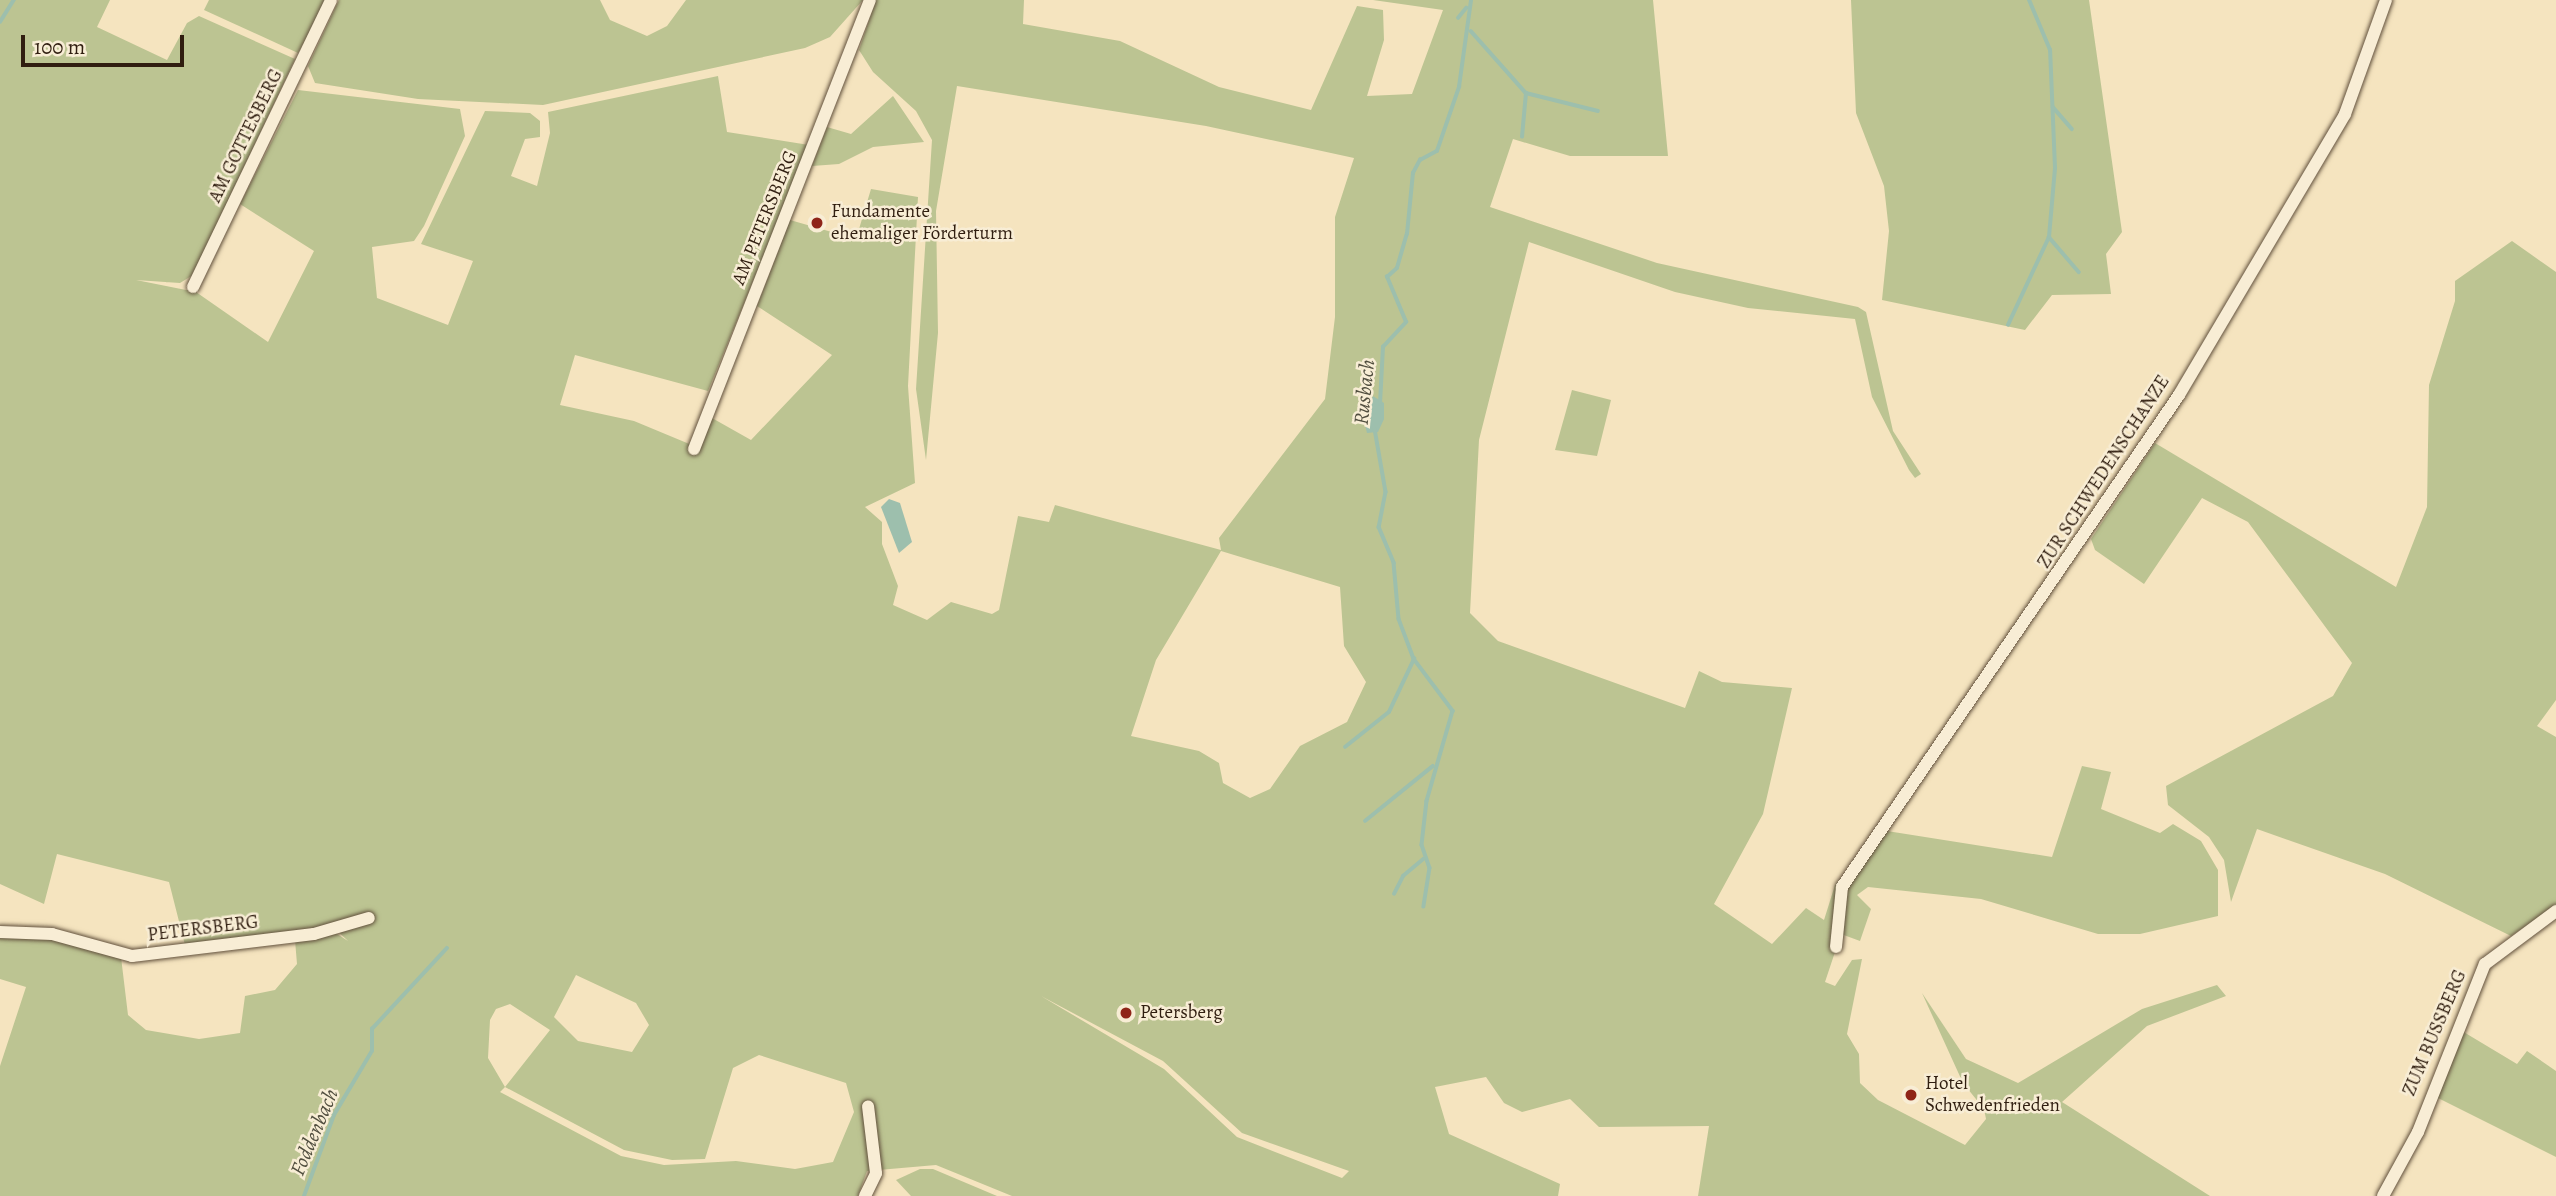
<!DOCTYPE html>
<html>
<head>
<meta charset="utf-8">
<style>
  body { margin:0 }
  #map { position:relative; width:2556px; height:1196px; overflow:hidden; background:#f5e4bf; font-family:Alegreya,serif }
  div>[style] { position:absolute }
  .green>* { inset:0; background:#bcc492 }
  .water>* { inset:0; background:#9dbfad }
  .stream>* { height:3.5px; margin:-1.75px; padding:0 1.75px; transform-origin:1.75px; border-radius:1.75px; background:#9dbfad }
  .roads { filter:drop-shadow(0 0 2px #61503c) drop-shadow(0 0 2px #61503c) }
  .minor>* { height:12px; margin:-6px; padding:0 6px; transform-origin:6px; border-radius:6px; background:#f8edd5 }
  .dots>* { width:19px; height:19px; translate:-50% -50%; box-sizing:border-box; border:4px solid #f8edd5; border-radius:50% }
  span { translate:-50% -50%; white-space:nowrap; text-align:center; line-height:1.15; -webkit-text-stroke:5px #f8edd5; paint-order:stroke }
  .street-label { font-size:19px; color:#301e10 }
  .poi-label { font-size:19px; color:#301e10 }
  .left { translate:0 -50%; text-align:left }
  .water-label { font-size:21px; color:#514e3f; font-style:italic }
  .scale { position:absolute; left:21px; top:35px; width:163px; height:32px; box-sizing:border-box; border:4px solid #301e10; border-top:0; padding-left:9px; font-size:21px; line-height:24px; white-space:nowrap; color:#301e10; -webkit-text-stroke:5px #f8edd5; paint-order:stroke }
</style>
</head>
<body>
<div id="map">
  <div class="green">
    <div style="clip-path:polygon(evenodd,0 0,110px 0,97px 27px,167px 60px,187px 23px,199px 16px,295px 59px,193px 275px,180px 283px,136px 280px,196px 292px,268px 342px,314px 251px,240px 204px,298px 90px,460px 109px,465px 136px,424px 226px,414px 241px,372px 247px,377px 298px,448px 325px,473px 261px,421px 244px,485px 111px,530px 113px,540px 121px,540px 137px,525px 139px,511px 176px,537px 186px,550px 133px,548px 112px,718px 76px,727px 132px,809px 145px,708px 391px,575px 355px,560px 405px,634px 421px,699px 448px,712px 418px,751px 440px,832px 355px,757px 306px,790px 220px,856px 239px,871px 189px,918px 197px,908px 386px,915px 483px,865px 507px,882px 522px,882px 544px,898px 586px,893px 605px,927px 620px,951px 602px,992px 614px,999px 610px,1018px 516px,1049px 522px,1055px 505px,1221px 550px,1219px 538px,1325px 399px,1335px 317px,1335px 217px,1354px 158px,1206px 126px,957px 86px,936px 211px,938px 333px,926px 460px,916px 389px,932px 140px,916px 111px,873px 72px,859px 50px,876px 0,1024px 0,1023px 24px,1120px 41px,1219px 87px,1311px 110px,1357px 6px,1383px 10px,1384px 40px,1367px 96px,1412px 94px,1443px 10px,1373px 0,1653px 0,1668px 156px,1570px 156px,1513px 139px,1490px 207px,1657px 263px,1858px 307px,1866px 312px,1893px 431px,1921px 474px,1915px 478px,1909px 470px,1872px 397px,1855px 319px,1748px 308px,1675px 292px,1529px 242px,1479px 440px,1470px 613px,1498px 641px,1685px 708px,1699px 671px,1722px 682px,1792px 688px,1763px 814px,1714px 904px,1772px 944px,1806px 908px,1824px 920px,1835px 885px,1887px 831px,2052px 857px,2082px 766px,2111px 772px,2101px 809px,2160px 833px,2173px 824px,2201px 841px,2218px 870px,2218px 916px,2140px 934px,2098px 934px,1981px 899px,1868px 887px,1857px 895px,1871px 909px,1860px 941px,1841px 934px,1825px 982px,1835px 986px,1852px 960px,1862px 959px,1847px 1034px,1859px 1054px,1860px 1083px,1878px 1100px,1965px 1145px,1986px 1119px,1984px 1109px,1963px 1083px,1922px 993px,1966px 1059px,2018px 1083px,2142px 1009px,2217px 985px,2226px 996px,2147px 1026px,2062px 1102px,2210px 1196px,1698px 1196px,1709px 1126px,1599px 1127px,1570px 1099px,1522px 1112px,1504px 1103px,1486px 1077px,1435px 1087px,1449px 1134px,1560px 1184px,1558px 1196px,1012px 1196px,936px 1165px,867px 1171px,858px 1196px,0 1196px,0 1066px,26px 987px,0 979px,0 936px,49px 939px,121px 957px,128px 1015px,146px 1030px,199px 1039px,240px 1033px,245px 996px,275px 990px,297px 964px,295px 940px,334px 932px,348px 941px,331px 925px,186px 949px,169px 882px,57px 854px,44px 904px,0 884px,0 0,1221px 551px,1340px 587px,1344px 646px,1366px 682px,1347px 722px,1300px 746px,1270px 789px,1250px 798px,1223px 783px,1219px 763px,1199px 751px,1131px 736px,1156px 660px,1221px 551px,0 0,576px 975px,636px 1003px,649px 1025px,632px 1052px,578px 1041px,554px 1017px,576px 975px,0 0,1041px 996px,1163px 1061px,1242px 1133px,1349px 1171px,1342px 1178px,1237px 1137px,1164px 1069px,1041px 996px,0 0,510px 1004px,550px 1030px,505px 1087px,488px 1058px,490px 1020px,496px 1009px,510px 1004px,0 0,759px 1055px,846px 1083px,854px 1112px,833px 1162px,795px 1169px,736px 1161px,664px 1165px,621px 1156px,500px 1092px,505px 1087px,624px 1150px,672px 1160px,705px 1159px,733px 1068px,759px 1055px)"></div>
    <div style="clip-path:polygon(209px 0,327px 0,298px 53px,204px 10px)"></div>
    <div style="clip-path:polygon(339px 0,600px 0,610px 20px,647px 36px,667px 26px,686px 0,863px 0,830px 37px,805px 48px,543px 105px,418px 99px,315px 83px,308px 66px)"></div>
    <div style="clip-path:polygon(1851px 0,2089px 0,2122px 232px,2106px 254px,2111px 294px,2052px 295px,2025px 330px,1882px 300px,1889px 231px,1884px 186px,1856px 113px)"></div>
    <div style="clip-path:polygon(893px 96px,924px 142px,873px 147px,839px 164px,812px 166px,827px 127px,851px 134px)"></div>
    <div style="clip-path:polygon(2512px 241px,2556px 272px,2556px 700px,2537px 726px,2556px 737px,2556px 905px,2511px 936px,2385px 874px,2257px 829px,2231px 902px,2224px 860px,2209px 837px,2168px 805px,2166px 786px,2333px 696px,2352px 663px,2248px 522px,2202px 498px,2144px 584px,2095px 550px,2091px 539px,2155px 443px,2396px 587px,2427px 507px,2429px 385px,2455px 301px,2455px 281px)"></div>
    <div style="clip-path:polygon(1572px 390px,1611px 400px,1597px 456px,1555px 450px)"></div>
    <div style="clip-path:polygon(2462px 1031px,2517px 1064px,2527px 1051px,2556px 1071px,2556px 1157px,2436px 1097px)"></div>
    <div style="clip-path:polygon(920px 1169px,933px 1169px,997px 1196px,911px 1196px,896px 1180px)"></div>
  </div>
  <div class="water">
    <div style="clip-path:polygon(1373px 396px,1384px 403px,1384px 419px,1378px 432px,1367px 433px,1364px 421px)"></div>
    <div style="clip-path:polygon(889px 499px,900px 503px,912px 542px,899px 553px,881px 507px)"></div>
  </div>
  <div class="stream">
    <div style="left:1458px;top:18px;width:13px;rotate:-51deg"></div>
    <div style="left:0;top:22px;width:26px;rotate:-58deg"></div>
    <div style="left:1471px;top:31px;width:83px;rotate:48.4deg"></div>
    <div style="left:1526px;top:93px;width:74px;rotate:14deg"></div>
    <div style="left:2053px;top:107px;width:29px;rotate:49deg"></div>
    <div style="left:1522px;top:137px;width:44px;rotate:-84.8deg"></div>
    <div style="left:2049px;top:237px;width:46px;rotate:49.4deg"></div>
    <div style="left:2008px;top:325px;width:97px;rotate:-65deg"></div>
    <div style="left:2049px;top:237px;width:69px;rotate:-85deg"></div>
    <div style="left:2055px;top:168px;width:118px;rotate:-92.4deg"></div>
    <div style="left:2050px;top:50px;width:54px;rotate:-112.8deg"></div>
    <div style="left:1380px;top:404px;width:57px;rotate:-87deg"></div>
    <div style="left:1383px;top:347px;width:34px;rotate:-47deg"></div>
    <div style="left:1406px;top:322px;width:49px;rotate:-112.9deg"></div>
    <div style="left:1387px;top:277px;width:13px;rotate:-42deg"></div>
    <div style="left:1397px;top:268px;width:35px;rotate:-74deg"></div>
    <div style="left:1407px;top:234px;width:61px;rotate:-84.4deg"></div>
    <div style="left:1413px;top:173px;width:15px;rotate:-62deg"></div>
    <div style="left:1420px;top:160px;width:19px;rotate:-28deg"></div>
    <div style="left:1437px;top:151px;width:68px;rotate:-71deg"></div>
    <div style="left:1459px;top:87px;width:88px;rotate:-82.1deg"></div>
    <div style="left:1375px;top:429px;width:64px;rotate:80.1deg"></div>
    <div style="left:1386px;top:492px;width:36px;rotate:101deg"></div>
    <div style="left:1379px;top:527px;width:39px;rotate:67deg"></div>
    <div style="left:1394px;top:563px;width:56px;rotate:84.9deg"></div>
    <div style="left:1399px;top:619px;width:43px;rotate:69.4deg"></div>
    <div style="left:1414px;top:659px;width:65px;rotate:53.1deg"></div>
    <div style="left:1453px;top:711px;width:94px;rotate:106.1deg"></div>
    <div style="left:1427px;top:801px;width:44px;rotate:96.5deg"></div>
    <div style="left:1422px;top:845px;width:24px;rotate:71deg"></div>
    <div style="left:1430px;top:868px;width:39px;rotate:99deg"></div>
    <div style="left:1345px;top:747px;width:56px;rotate:-38.5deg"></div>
    <div style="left:1389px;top:712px;width:59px;rotate:-64.7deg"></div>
    <div style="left:1365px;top:821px;width:87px;rotate:-39deg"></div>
    <div style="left:1394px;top:894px;width:20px;rotate:-63deg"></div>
    <div style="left:1403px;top:876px;width:26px;rotate:-40deg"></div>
    <div style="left:304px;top:1196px;width:86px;rotate:-69.7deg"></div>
    <div style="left:334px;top:1115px;width:74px;rotate:-59.3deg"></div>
    <div style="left:372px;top:1051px;width:22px;rotate:-90deg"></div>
    <div style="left:372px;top:1029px;width:110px;rotate:-47.2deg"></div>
  </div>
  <div class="roads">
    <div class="minor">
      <div style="left:193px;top:287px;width:318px;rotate:-64.3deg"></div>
      <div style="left:694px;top:449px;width:482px;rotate:-68.6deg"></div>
      <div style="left:0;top:932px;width:52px;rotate:2.2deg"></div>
      <div style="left:52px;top:934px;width:83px;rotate:15.4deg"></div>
      <div style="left:132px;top:956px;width:183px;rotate:-6.9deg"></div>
      <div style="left:314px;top:934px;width:57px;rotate:-16.2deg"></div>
      <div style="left:1836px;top:947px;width:60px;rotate:-84.3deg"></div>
      <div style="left:1842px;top:887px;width:596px;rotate:-55.59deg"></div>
      <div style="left:2179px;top:395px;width:326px;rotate:-59.4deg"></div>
      <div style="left:2345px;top:114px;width:121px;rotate:-70.2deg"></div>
      <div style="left:865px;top:1196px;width:25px;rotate:-64deg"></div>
      <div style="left:876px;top:1173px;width:67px;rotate:-96.8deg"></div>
      <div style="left:2383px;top:1196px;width:73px;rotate:-61.3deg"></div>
      <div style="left:2418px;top:1132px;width:181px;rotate:-68.3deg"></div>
      <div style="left:2485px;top:964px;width:89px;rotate:-36.7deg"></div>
    </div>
  </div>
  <div class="dots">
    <div style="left:817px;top:223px;background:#8f2418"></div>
    <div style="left:1126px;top:1013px;background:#8f2418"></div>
    <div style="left:1911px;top:1095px;background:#8f2418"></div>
  </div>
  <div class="street-label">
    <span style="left:246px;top:136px;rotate:-64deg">AM GOTTESBERG</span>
    <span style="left:765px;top:218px;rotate:-68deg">AM PETERSBERG</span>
    <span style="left:2104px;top:472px;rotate:-57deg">ZUR SCHWEDENSCHANZE</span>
    <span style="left:203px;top:929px;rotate:-7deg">PETERSBERG</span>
    <span style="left:2435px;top:1033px;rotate:-67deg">ZUM BUSSBERG</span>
  </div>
  <div class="poi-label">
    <span class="left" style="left:831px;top:223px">Fundamente<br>ehemaliger Förderturm</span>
    <span class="left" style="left:1140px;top:1013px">Petersberg</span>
    <span class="left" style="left:1925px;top:1095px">Hotel<br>Schwedenfrieden</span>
  </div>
  <div class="water-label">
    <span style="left:1364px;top:392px;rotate:-84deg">Rusbach</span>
    <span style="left:314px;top:1132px;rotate:-67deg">Foddenbach</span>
  </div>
  <div class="scale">100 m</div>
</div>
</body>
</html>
